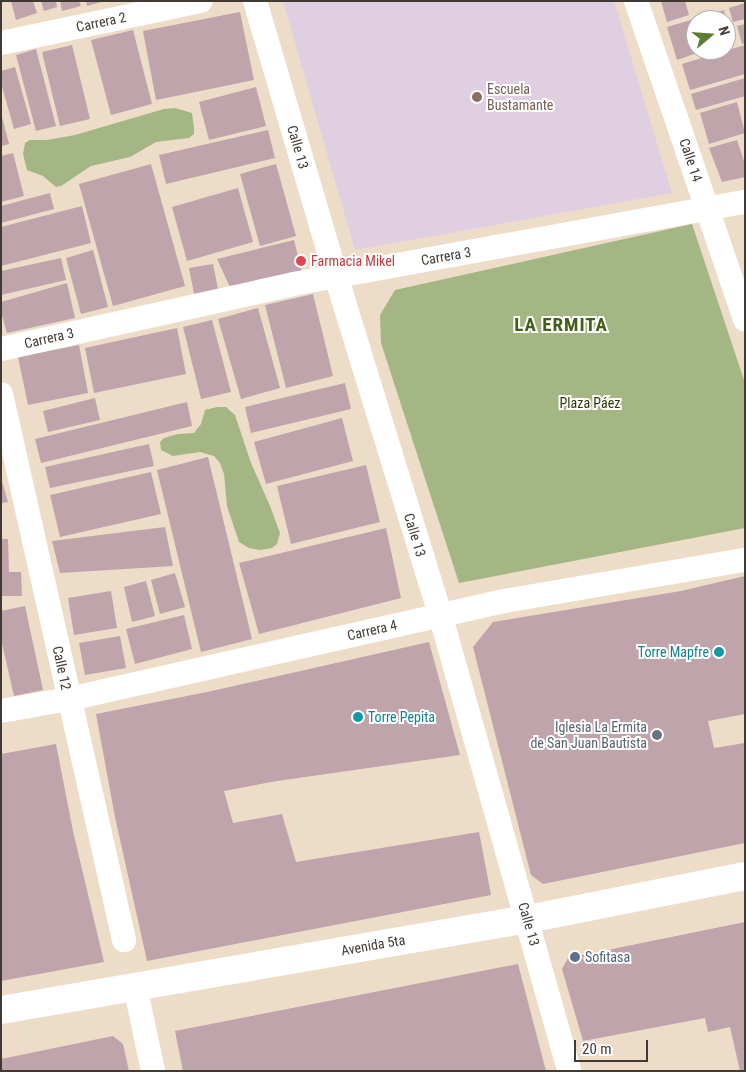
<!DOCTYPE html>
<html>
<head>
<meta charset="utf-8">
<style>
  body { margin:0 }
  #map { position:relative; width:746px; height:1072px; overflow:hidden; background:#eddcc8; font-family:"Roboto Condensed",sans-serif }
  div>[style] { position:absolute }
  .education>* { inset:0; background:#e0cfe0 }
  .green>* { inset:0; background:#a4b684 }
  .building>* { inset:0; background:#bfa4ac }
  .street>* { height:24px; margin:-12px; padding:0 12px; transform-origin:12px; border-radius:12px; background:#fff }
  .secondary>* { height:28px; margin:-14px; padding:0 14px; transform-origin:14px; border-radius:14px; background:#fff }
  .dots>* { width:14px; height:14px; translate:-50% -50%; box-sizing:border-box; border:2px solid #fff; border-radius:50% }
  span { translate:-50% -50%; white-space:nowrap; text-align:center; line-height:1.15; -webkit-text-stroke:4px #fff; paint-order:stroke }
  .street-label { font-size:14px; color:#403a32 }
  .education-label { font-size:14px; color:#785e54 }
  .left { translate:0 -50%; text-align:left }
  .health-label { font-size:14px; color:#be3a42 }
  .park-label { font-size:14px; color:#2c3a02 }
  .culture-label { font-size:14px; color:#0d838f }
  .right { translate:-100% -50%; text-align:right }
  .worship-label { font-size:14px; color:#5b616d }
  .service-label { font-size:14px; color:#4e5e75 }
  .district-label { font-size:19px; color:#445e19; font-weight:700; letter-spacing:1px }
  .frame { position:absolute; inset:0; border:2px solid #403a32; pointer-events:none }
  .north { position:absolute; left:686px; top:10px; width:50px; height:50px; box-sizing:border-box; background:#fff; border:1px solid #b3b0ad; border-radius:50%; rotate:72deg; font-size:14px; font-weight:700; line-height:20px; text-align:center; color:#403a32 }
  .north::after { content:''; display:block; margin:auto; width:18px; height:22px; background:#5d7b31; clip-path:polygon(50% 0,100% 100%,50% 72%,0 100%) }
  .scale { position:absolute; left:574px; top:1040px; width:74px; height:22px; box-sizing:border-box; border:2px solid #403a32; border-top:0; padding-left:6px; font-size:15px; line-height:18px; white-space:nowrap; color:#403a32; -webkit-text-stroke:4px #fff; paint-order:stroke }
</style>
</head>
<body>
<div id="map">
  <div class="education">
    <div style="clip-path:polygon(283px 1px,614px 1px,672px 193px,355px 250px)"></div>
  </div>
  <div class="green">
    <div style="clip-path:polygon(175px 108px,192px 113px,194px 128px,194px 134px,189px 138px,156px 142px,130px 157px,91px 166px,61px 186px,56px 187px,43px 176px,27px 170px,23px 154px,25px 143px,30px 140px,47px 140px,75px 135px,164px 109px)"></div>
    <div style="clip-path:polygon(692px 224px,745px 383px,745px 528px,459px 583px,381px 343px,380px 315px,395px 290px)"></div>
    <div style="clip-path:polygon(217px 407px,226px 407px,235px 415px,251px 463px,270px 506px,280px 533px,277px 544px,272px 548px,260px 550px,249px 548px,239px 542px,227px 506px,224px 474px,220px 463px,214px 456px,200px 452px,173px 456px,161px 450px,160px 442px,164px 438px,178px 434px,194px 433px,201px 424px,205px 410px)"></div>
  </div>
  <div class="building">
    <div style="clip-path:polygon(11px 1px,33px 1px,37px 13px,16px 20px)"></div>
    <div style="clip-path:polygon(41px 1px,56px 1px,57px 7px,44px 11px)"></div>
    <div style="clip-path:polygon(60px 1px,79px 1px,81px 6px,62px 11px)"></div>
    <div style="clip-path:polygon(86px 1px,101px 1px,101px 2px,87px 6px)"></div>
    <div style="clip-path:polygon(661px 1px,685px 1px,689px 15px,667px 22px)"></div>
    <div style="clip-path:polygon(745px 3px,745px 19px,733px 22px,729px 8px)"></div>
    <div style="clip-path:polygon(724px 10px,726px 20px,700px 20px,700px 18px)"></div>
    <div style="clip-path:polygon(240px 12px,254px 80px,156px 100px,143px 31px)"></div>
    <div style="clip-path:polygon(694px 19px,696px 27px,696px 50px,706px 50px,677px 60px,667px 27px)"></div>
    <div style="clip-path:polygon(726px 20px,734px 46px,726px 48px)"></div>
    <div style="clip-path:polygon(745px 24px,745px 43px,742px 44px,737px 26px)"></div>
    <div style="clip-path:polygon(133px 30px,152px 104px,111px 115px,91px 40px)"></div>
    <div style="clip-path:polygon(72px 45px,90px 119px,60px 126px,42px 52px)"></div>
    <div style="clip-path:polygon(745px 45px,745px 74px,690px 90px,682px 64px)"></div>
    <div style="clip-path:polygon(36px 49px,56px 126px,36px 131px,16px 55px)"></div>
    <div style="clip-path:polygon(15px 67px,31px 124px,14px 129px,1px 83px,1px 71px)"></div>
    <div style="clip-path:polygon(745px 78px,745px 96px,696px 110px,691px 94px)"></div>
    <div style="clip-path:polygon(256px 87px,266px 126px,209px 140px,199px 102px)"></div>
    <div style="clip-path:polygon(737px 102px,745px 133px,709px 144px,700px 113px)"></div>
    <div style="clip-path:polygon(1px 113px,9px 144px,1px 146px)"></div>
    <div style="clip-path:polygon(268px 130px,275px 158px,166px 184px,159px 155px)"></div>
    <div style="clip-path:polygon(737px 140px,745px 164px,745px 177px,722px 182px,709px 148px)"></div>
    <div style="clip-path:polygon(13px 153px,24px 196px,1px 202px,1px 156px)"></div>
    <div style="clip-path:polygon(151px 164px,185px 286px,113px 306px,79px 184px)"></div>
    <div style="clip-path:polygon(276px 164px,296px 236px,260px 246px,240px 174px)"></div>
    <div style="clip-path:polygon(238px 188px,253px 242px,187px 261px,172px 207px)"></div>
    <div style="clip-path:polygon(50px 193px,54px 209px,1px 223px,1px 206px)"></div>
    <div style="clip-path:polygon(82px 206px,91px 243px,1px 266px,1px 227px)"></div>
    <div style="clip-path:polygon(294px 240px,302px 272px,230px 287px,217px 259px)"></div>
    <div style="clip-path:polygon(93px 250px,108px 307px,81px 314px,66px 258px)"></div>
    <div style="clip-path:polygon(61px 258px,66px 280px,1px 295px,1px 271px)"></div>
    <div style="clip-path:polygon(213px 264px,218px 289px,194px 294px,189px 268px)"></div>
    <div style="clip-path:polygon(67px 283px,75px 318px,7px 333px,1px 312px,1px 302px)"></div>
    <div style="clip-path:polygon(313px 294px,333px 376px,286px 388px,265px 305px)"></div>
    <div style="clip-path:polygon(258px 308px,280px 388px,241px 399px,218px 319px)"></div>
    <div style="clip-path:polygon(212px 320px,231px 392px,201px 399px,183px 327px)"></div>
    <div style="clip-path:polygon(177px 328px,186px 374px,94px 393px,85px 348px)"></div>
    <div style="clip-path:polygon(79px 345px,88px 393px,28px 405px,18px 357px)"></div>
    <div style="clip-path:polygon(345px 383px,351px 409px,251px 433px,245px 407px)"></div>
    <div style="clip-path:polygon(95px 398px,100px 420px,48px 432px,43px 411px)"></div>
    <div style="clip-path:polygon(187px 402px,192px 426px,41px 463px,35px 439px)"></div>
    <div style="clip-path:polygon(342px 418px,353px 461px,266px 484px,254px 442px)"></div>
    <div style="clip-path:polygon(149px 444px,154px 466px,50px 488px,45px 467px)"></div>
    <div style="clip-path:polygon(208px 457px,252px 639px,201px 652px,157px 470px)"></div>
    <div style="clip-path:polygon(366px 465px,380px 522px,291px 544px,277px 486px)"></div>
    <div style="clip-path:polygon(151px 472px,161px 514px,60px 537px,50px 495px)"></div>
    <div style="clip-path:polygon(1px 478px,8px 502px,1px 503px)"></div>
    <div style="clip-path:polygon(165px 527px,173px 566px,60px 573px,52px 541px)"></div>
    <div style="clip-path:polygon(386px 528px,401px 598px,259px 634px,239px 563px)"></div>
    <div style="clip-path:polygon(1px 539px,8px 539px,9px 572px,21px 572px,22px 596px,1px 596px)"></div>
    <div style="clip-path:polygon(175px 573px,185px 607px,160px 614px,151px 580px)"></div>
    <div style="clip-path:polygon(745px 576px,745px 714px,708px 721px,714px 748px,745px 743px,745px 843px,543px 884px,531px 875px,473px 647px,493px 622px,681px 591px)"></div>
    <div style="clip-path:polygon(146px 581px,155px 616px,132px 622px,124px 587px)"></div>
    <div style="clip-path:polygon(111px 591px,117px 628px,74px 635px,68px 598px)"></div>
    <div style="clip-path:polygon(25px 606px,43px 690px,14px 696px,1px 639px,1px 611px)"></div>
    <div style="clip-path:polygon(184px 615px,192px 649px,135px 664px,126px 629px)"></div>
    <div style="clip-path:polygon(120px 636px,126px 668px,85px 675px,79px 643px)"></div>
    <div style="clip-path:polygon(429px 642px,460px 755px,277px 781px,224px 791px,233px 823px,282px 814px,296px 862px,479px 832px,491px 895px,147px 961px,115px 817px,96px 714px,207px 692px)"></div>
    <div style="clip-path:polygon(56px 744px,73px 831px,104px 962px,1px 981px,1px 754px)"></div>
    <div style="clip-path:polygon(745px 922px,745px 1071px,740px 1071px,730px 1027px,708px 1032px,705px 1018px,583px 1041px,562px 969px,568px 958px)"></div>
    <div style="clip-path:polygon(518px 964px,546px 1071px,183px 1071px,175px 1031px)"></div>
    <div style="clip-path:polygon(113px 1036px,123px 1044px,129px 1071px,1px 1071px,1px 1059px)"></div>
  </div>
  <div class="street">
    <div style="left:255px;top:1px;width:287px;rotate:73.6deg"></div>
    <div style="left:336px;top:276px;width:354px;rotate:72.9deg"></div>
    <div style="left:440px;top:614px;width:475px;rotate:74.2deg"></div>
    <div style="left:636px;top:1px;width:337px;rotate:71.1deg"></div>
    <div style="left:1px;top:43px;width:204px;rotate:-11.9deg"></div>
    <div style="left:1px;top:349px;width:299px;rotate:-12.5deg"></div>
    <div style="left:293px;top:284px;width:459px;rotate:-10.3deg"></div>
    <div style="left:1px;top:394px;width:560px;rotate:77.3deg"></div>
    <div style="left:1px;top:711px;width:69px;rotate:-10deg"></div>
    <div style="left:69px;top:699px;width:446px;rotate:-12.7deg"></div>
    <div style="left:504px;top:601px;width:244px;rotate:-9.7deg"></div>
    <div style="left:135px;top:986px;width:87px;rotate:78deg"></div>
  </div>
  <div class="secondary">
    <div style="left:1px;top:1010px;width:535px;rotate:-9.8deg"></div>
    <div style="left:528px;top:919px;width:221px;rotate:-11.2deg"></div>
  </div>
  <div class="dots">
    <div style="left:477px;top:97px;background:#8d6e63"></div>
    <div style="left:301px;top:261px;background:#e0444e"></div>
    <div style="left:719px;top:652px;background:#0f9aa8"></div>
    <div style="left:358px;top:717px;background:#0f9aa8"></div>
    <div style="left:657px;top:735px;background:#6b7280"></div>
    <div style="left:575px;top:957px;background:#5c6f8a"></div>
  </div>
  <div class="street-label">
    <span style="left:101px;top:22px;rotate:-12deg">Carrera 2</span>
    <span style="left:298px;top:147px;rotate:74deg">Calle 13</span>
    <span style="left:691px;top:160px;rotate:71deg">Calle 14</span>
    <span style="left:446px;top:256px;rotate:-10deg">Carrera 3</span>
    <span style="left:49px;top:338px;rotate:-13deg">Carrera 3</span>
    <span style="left:415px;top:535px;rotate:73deg">Calle 13</span>
    <span style="left:372px;top:630px;rotate:-13deg">Carrera 4</span>
    <span style="left:62px;top:668px;rotate:78deg">Calle 12</span>
    <span style="left:529px;top:924px;rotate:74deg">Calle 13</span>
    <span style="left:373px;top:945px;rotate:-10deg">Avenida 5ta</span>
  </div>
  <div class="education-label">
    <span class="left" style="left:487px;top:97px">Escuela<br>Bustamante</span>
  </div>
  <div class="health-label">
    <span class="left" style="left:311px;top:261px">Farmacia Mikel</span>
  </div>
  <div class="park-label">
    <span style="left:590px;top:403px">Plaza Páez</span>
  </div>
  <div class="culture-label">
    <span class="right" style="left:709px;top:652px">Torre Mapfre</span>
    <span class="left" style="left:368px;top:717px">Torre Pepita</span>
  </div>
  <div class="worship-label">
    <span class="right" style="left:647px;top:735px">Iglesia La Ermita<br>de San Juan Bautista</span>
  </div>
  <div class="service-label">
    <span class="left" style="left:585px;top:957px">Sofitasa</span>
  </div>
  <div class="district-label">
    <span style="left:561px;top:325px">LA ERMITA</span>
  </div>
  <div class="frame"></div>
  <div class="north">N</div>
  <div class="scale">20 m</div>
</div>
</body>
</html>
